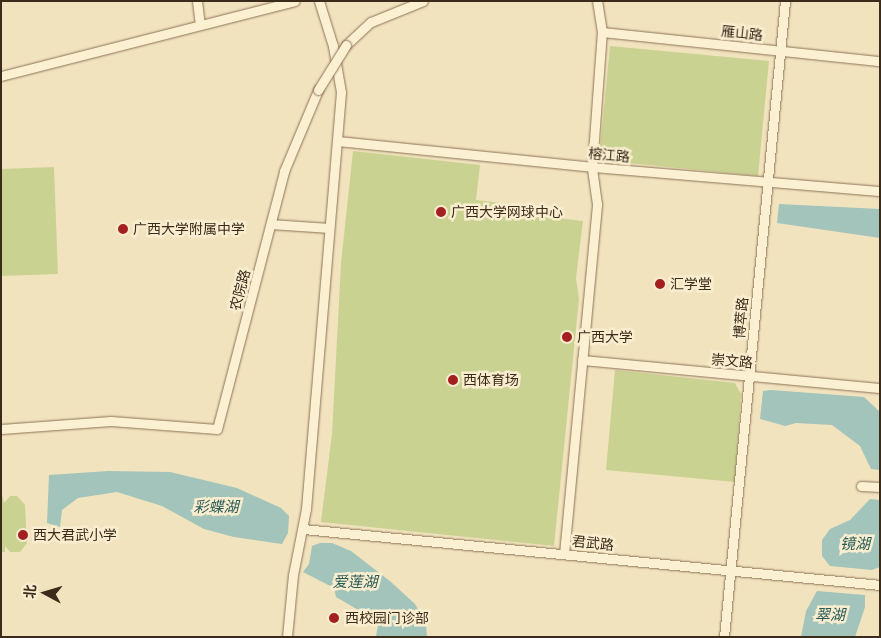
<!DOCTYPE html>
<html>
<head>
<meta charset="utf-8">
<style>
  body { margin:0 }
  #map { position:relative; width:881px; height:638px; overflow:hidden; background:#f2e3bf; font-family:"Libre Baskerville","Noto Sans SC",serif }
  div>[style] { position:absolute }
  .green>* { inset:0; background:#cad292 }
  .water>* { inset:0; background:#a2c4ba }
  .roads { filter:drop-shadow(0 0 1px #8d7355) drop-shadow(0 0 1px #8d7355) }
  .street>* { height:9px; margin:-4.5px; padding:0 4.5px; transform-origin:4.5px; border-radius:4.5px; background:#fcf0d3 }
  .bridges { filter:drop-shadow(0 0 1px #8d7355) drop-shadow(0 0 1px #8d7355) }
  .street-bridge>* { height:9px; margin:-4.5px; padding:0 4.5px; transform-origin:4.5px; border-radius:4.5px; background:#fcf0d3 }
  .dots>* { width:14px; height:14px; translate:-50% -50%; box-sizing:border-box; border:2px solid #f9edcf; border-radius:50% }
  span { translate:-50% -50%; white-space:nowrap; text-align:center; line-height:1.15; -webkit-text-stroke:5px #f9edcf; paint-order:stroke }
  .street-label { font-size:14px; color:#3b2b1b }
  .poi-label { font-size:14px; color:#3b2b1b }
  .left { translate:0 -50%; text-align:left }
  .water-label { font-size:15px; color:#295c59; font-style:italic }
  .frame { position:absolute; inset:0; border:2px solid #3b2b1b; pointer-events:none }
  .north { position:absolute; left:20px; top:568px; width:50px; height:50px; -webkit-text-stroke:4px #f9edcf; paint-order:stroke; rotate:276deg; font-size:14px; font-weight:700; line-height:20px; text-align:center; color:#3b2b1b }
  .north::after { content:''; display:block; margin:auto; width:18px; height:22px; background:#3b2b1b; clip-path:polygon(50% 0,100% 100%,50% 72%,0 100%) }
</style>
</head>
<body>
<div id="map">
  <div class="green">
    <div style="clip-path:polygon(610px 46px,769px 61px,758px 176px,599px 160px)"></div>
    <div style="clip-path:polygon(353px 151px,480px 165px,476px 200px,535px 207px,541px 216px,583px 221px,576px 278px,579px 299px,554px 546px,321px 522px,332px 434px,341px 263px)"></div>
    <div style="clip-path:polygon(54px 167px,58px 274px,1px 276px,1px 169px)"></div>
    <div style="clip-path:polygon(615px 370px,735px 383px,741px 394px,735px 482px,606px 470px)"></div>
    <div style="clip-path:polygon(1px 490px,4px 503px,10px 496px,17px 496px,25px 505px,27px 543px,20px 552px,10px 552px,5px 546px,5px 552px,1px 552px)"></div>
  </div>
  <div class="water">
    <div style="clip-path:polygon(779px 204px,880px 209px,880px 238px,777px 223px)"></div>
    <div style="clip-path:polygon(771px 390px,864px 397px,880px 412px,880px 470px,871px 469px,860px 446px,832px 425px,796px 423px,785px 426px,760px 419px,763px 391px)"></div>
    <div style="clip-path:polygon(108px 471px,170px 472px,237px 488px,281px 508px,289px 516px,288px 533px,282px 544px,234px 537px,204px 529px,162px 506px,117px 492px,78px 498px,62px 510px,60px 527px,47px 523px,49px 475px)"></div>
    <div style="clip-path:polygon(870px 499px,880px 500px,880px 567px,872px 570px,830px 566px,822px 556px,822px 540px,830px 529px,850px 520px)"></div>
    <div style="clip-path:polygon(320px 543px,332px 543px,351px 551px,391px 582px,415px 604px,426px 624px,427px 637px,376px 637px,378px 625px,372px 618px,336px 597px,334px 588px,303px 572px,309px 564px,312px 546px)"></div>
    <div style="clip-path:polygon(817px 591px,865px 595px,865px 607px,855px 637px,801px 637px,806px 611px)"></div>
  </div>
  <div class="roads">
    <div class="street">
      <div style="left:197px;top:1px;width:23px;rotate:83deg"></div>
      <div style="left:602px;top:32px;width:280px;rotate:6deg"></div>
      <div style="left:346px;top:45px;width:34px;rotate:-43deg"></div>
      <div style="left:371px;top:22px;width:56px;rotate:-22deg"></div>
      <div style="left:1px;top:76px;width:303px;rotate:-14.3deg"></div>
      <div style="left:337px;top:141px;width:256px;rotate:5.8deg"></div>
      <div style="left:592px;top:167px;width:289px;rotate:4.8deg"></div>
      <div style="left:271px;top:224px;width:58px;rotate:3.9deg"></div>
      <div style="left:582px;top:360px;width:299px;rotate:5.4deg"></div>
      <div style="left:1px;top:429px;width:110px;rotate:-4.2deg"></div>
      <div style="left:111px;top:421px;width:106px;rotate:4.3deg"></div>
      <div style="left:217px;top:429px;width:267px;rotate:-75.4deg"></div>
      <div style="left:284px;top:171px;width:88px;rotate:-67.2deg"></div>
      <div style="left:861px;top:486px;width:19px;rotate:3deg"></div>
      <div style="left:303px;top:529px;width:580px;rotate:5.54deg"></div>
      <div style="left:564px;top:554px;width:352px;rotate:-84.6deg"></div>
      <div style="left:597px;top:204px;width:37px;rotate:-98deg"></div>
      <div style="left:592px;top:167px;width:135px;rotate:-85.8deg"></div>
      <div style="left:602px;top:32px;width:31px;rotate:-99deg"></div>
      <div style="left:287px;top:637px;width:62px;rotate:-84.5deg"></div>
      <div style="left:293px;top:575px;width:67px;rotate:-78.9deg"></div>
      <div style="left:306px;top:509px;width:418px;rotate:-85.2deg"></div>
      <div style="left:341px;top:92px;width:47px;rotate:-99.9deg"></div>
      <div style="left:333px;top:46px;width:47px;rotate:-107.3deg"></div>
      <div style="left:724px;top:637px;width:639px;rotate:-84.52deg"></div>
    </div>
  </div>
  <div class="bridges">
    <div class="street-bridge">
      <div style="left:318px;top:90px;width:53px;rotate:-58.1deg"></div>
    </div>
  </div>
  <div class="dots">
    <div style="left:441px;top:212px;background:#a31f20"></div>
    <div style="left:123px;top:229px;background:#a31f20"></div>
    <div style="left:660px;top:284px;background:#a31f20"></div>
    <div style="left:567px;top:337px;background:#a31f20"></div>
    <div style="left:453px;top:380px;background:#a31f20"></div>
    <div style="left:23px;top:535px;background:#a31f20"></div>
    <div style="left:334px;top:618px;background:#a31f20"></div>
  </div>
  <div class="street-label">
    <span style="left:742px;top:33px;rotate:6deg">雁山路</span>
    <span style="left:609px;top:155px;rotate:5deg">榕江路</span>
    <span style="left:240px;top:290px;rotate:-75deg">农院路</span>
    <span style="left:741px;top:318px;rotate:-85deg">博萃路</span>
    <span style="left:732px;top:361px;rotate:5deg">崇文路</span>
    <span style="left:593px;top:543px;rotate:6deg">君武路</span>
  </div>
  <div class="poi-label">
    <span class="left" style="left:451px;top:212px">广西大学网球中心</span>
    <span class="left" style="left:133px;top:229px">广西大学附属中学</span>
    <span class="left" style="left:670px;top:284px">汇学堂</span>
    <span class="left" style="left:577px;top:337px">广西大学</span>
    <span class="left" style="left:463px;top:380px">西体育场</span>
    <span class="left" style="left:33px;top:535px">西大君武小学</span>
    <span class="left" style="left:345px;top:618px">西校园门诊部</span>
  </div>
  <div class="water-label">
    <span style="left:216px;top:507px">彩蝶湖</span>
    <span style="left:855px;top:544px">镜湖</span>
    <span style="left:355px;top:582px">爱莲湖</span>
    <span style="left:830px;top:615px">翠湖</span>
  </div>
  <div class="frame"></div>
  <div class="north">北</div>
</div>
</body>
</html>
